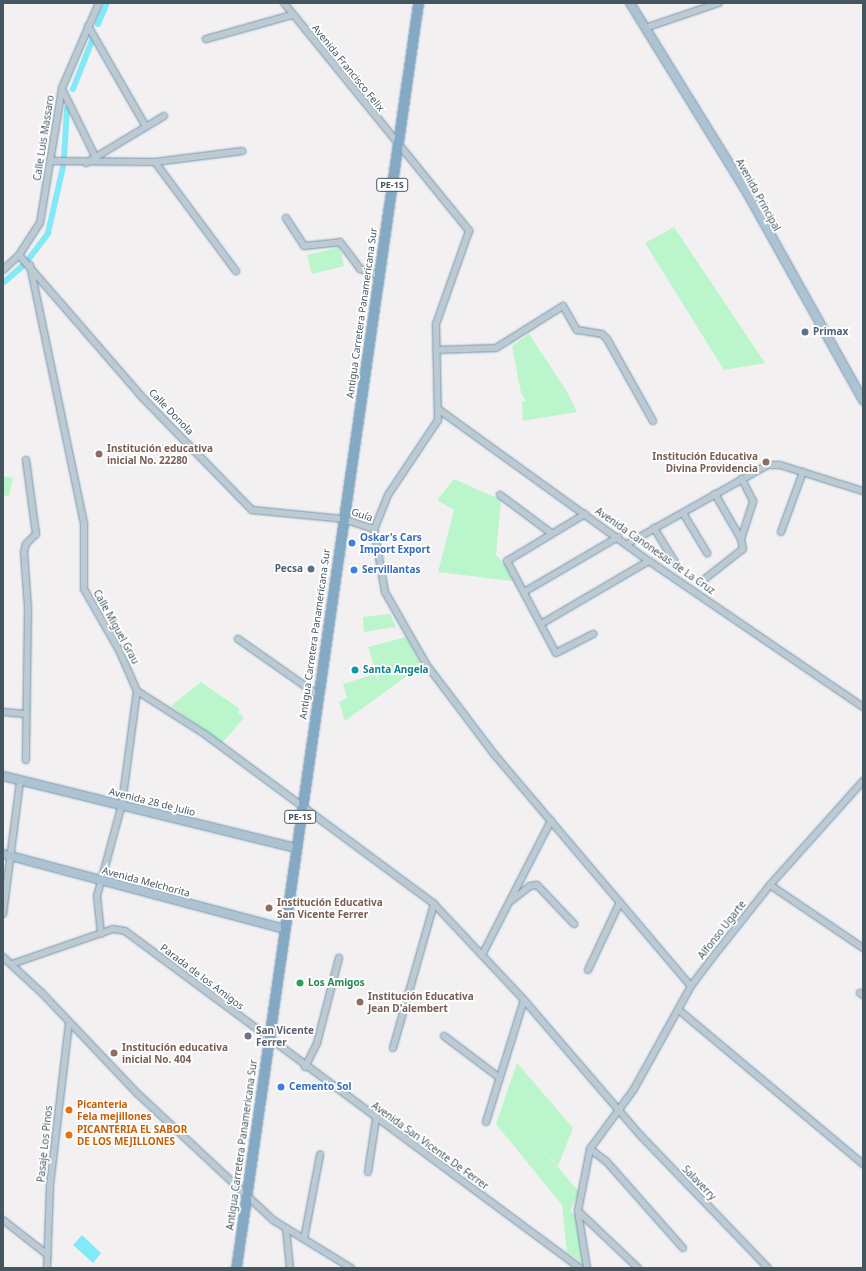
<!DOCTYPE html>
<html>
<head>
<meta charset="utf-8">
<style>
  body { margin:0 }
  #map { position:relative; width:866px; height:1271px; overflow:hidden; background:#f3f0f1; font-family:"Noto Sans",sans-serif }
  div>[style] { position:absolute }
  .green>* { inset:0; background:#bbf5cc }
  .water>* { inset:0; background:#83e9f7 }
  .canal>* { height:6px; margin:-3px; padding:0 3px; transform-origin:3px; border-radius:3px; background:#83e9f7 }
  .roads { filter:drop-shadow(0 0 1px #6e94b1) drop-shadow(0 0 1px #6e94b1) }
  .minor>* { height:6px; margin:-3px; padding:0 3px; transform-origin:3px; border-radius:3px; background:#bdcad2 }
  .major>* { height:8px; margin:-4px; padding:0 4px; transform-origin:4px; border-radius:4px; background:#adc3d2 }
  .highway>* { height:9px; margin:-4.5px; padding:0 4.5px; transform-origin:4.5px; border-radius:4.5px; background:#83a9c5 }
  .dots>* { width:11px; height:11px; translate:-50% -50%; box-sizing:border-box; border:2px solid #fff; border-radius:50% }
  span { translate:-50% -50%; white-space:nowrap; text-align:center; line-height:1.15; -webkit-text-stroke:3.5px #fff; paint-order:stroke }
  .shield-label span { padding:1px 3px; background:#fff; border:1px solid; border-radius:3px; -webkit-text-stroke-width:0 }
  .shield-label { font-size:9px; color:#465661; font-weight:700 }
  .street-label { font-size:10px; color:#465661 }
  .service-label { font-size:10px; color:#4e5e75; font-weight:700 }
  .left { translate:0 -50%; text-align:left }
  .right { translate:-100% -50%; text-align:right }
  .education-label { font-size:10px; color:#785e54; font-weight:700 }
  .shop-label { font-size:10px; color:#366cbe; font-weight:700 }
  .culture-label { font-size:10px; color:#0d838f; font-weight:700 }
  .leisure-label { font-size:10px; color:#27864d; font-weight:700 }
  .worship-label { font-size:10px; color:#5b616d; font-weight:700 }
  .food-label { font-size:10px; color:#c56008; font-weight:700 }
  .frame { position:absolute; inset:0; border:4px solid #465661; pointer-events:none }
</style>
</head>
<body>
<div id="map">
  <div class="green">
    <div style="clip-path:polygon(674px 227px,765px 363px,724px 370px,645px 243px)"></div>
    <div style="clip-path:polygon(340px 247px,344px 266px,312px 274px,307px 255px)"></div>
    <div style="clip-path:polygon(529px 334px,566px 390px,577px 412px,523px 421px,522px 402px,526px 401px,521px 393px,512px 346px)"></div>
    <div style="clip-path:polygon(3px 476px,13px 478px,9px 496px,3px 495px)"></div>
    <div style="clip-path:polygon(454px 479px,501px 500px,496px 555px,521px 582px,438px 572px,454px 510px,437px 500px)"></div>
    <div style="clip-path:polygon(390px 614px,396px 627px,364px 632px,363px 617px)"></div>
    <div style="clip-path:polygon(406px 637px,422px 665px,345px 721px,339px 702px,347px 698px,343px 684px,375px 674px,380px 684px,368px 647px)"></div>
    <div style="clip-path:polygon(201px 682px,240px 709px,238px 712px,244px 718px,222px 743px,171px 706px)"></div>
    <div style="clip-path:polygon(517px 1063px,573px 1128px,558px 1166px,540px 1146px,579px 1192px,570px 1211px,580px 1219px,588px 1267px,567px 1252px,562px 1205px,496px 1124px)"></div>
  </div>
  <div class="water">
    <div style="clip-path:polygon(82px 1235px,101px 1253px,93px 1263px,73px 1245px)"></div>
  </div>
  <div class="canal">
    <div style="left:98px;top:24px;width:23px;rotate:-67deg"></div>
    <div style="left:73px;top:89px;width:57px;rotate:-68.4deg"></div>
    <div style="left:64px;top:158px;width:49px;rotate:-86.5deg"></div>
    <div style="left:28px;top:260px;width:34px;rotate:-53deg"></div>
    <div style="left:48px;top:233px;width:68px;rotate:-77.2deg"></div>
    <div style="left:3px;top:283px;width:28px;rotate:-41deg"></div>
  </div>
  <div class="roads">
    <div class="minor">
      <div style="left:284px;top:3px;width:294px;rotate:50.9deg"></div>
      <div style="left:469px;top:231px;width:99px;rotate:109.5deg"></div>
      <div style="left:436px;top:324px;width:96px;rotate:88.8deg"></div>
      <div style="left:438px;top:420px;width:90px;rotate:123.7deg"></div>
      <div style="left:388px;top:495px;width:37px;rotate:112deg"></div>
      <div style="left:88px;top:26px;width:116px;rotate:60.1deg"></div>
      <div style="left:645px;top:28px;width:78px;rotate:-18.7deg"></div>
      <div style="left:206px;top:39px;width:89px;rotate:-15.6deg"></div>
      <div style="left:62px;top:89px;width:75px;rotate:63.8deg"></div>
      <div style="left:51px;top:161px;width:104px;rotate:0.6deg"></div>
      <div style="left:155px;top:162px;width:88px;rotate:-7.2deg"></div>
      <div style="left:155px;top:162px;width:136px;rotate:53.4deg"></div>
      <div style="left:86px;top:163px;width:91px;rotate:-31.1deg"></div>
      <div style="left:286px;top:218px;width:33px;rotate:57deg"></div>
      <div style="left:304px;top:246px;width:36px;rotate:-6deg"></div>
      <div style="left:340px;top:242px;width:34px;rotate:53deg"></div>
      <div style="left:360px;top:269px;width:19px;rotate:18deg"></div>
      <div style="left:19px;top:255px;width:186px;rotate:49.1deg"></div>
      <div style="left:141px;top:396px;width:159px;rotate:45.8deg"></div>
      <div style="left:252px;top:510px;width:91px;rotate:5.6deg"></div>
      <div style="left:343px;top:519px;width:33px;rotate:18deg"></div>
      <div style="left:30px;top:265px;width:265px;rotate:78.2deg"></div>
      <div style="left:84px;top:524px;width:65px;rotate:90deg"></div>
      <div style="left:84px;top:589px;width:70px;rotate:60.2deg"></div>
      <div style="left:119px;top:650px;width:45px;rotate:66.3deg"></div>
      <div style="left:137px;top:691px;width:114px;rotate:97.6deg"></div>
      <div style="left:122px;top:804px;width:95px;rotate:105.2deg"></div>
      <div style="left:97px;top:896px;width:38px;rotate:84deg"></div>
      <div style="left:3px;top:270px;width:22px;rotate:-43deg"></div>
      <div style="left:19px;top:255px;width:38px;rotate:-57deg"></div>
      <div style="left:40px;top:223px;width:137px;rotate:-80.7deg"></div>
      <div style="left:62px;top:88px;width:93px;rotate:-66.5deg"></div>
      <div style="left:436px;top:350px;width:60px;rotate:-1.9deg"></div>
      <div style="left:496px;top:348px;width:79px;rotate:-32.1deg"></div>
      <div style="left:563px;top:306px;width:28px;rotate:60deg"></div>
      <div style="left:577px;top:330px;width:25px;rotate:9deg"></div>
      <div style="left:602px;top:334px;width:7px;rotate:45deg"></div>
      <div style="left:607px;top:339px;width:94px;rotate:60.7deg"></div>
      <div style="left:438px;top:409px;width:260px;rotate:35.8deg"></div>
      <div style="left:649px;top:561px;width:259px;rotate:34.3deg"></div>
      <div style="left:26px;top:460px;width:75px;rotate:82.3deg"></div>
      <div style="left:36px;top:534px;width:14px;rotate:135deg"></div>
      <div style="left:26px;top:544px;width:8px;rotate:104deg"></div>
      <div style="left:24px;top:552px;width:56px;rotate:85.9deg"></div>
      <div style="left:28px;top:608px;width:152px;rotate:90.8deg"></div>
      <div style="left:500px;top:495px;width:64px;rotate:36.7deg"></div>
      <div style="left:683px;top:513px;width:47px;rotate:59deg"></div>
      <div style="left:585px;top:514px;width:91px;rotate:148.9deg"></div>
      <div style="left:507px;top:561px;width:104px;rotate:62deg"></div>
      <div style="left:556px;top:653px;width:42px;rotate:-27.2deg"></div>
      <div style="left:654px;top:528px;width:46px;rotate:58.4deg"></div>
      <div style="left:374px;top:529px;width:64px;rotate:80.1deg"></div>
      <div style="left:385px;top:592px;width:83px;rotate:60.3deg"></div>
      <div style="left:426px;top:664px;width:113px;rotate:52.9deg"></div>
      <div style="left:494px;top:754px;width:304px;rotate:49.7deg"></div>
      <div style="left:781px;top:532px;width:64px;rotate:-69.9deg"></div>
      <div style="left:741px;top:539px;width:40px;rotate:-72deg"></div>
      <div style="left:753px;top:501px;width:25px;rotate:-117deg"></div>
      <div style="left:627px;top:544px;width:162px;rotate:-29.3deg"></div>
      <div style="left:768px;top:465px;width:12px"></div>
      <div style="left:780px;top:465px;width:87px;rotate:17.4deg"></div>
      <div style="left:701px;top:582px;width:53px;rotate:-38.2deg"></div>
      <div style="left:743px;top:549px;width:10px;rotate:-101deg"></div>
      <div style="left:741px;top:539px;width:52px;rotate:-120deg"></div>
      <div style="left:524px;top:592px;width:109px;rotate:-30.3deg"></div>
      <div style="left:541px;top:624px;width:125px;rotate:-30.3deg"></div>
      <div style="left:238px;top:639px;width:98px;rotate:35deg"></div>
      <div style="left:137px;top:691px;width:82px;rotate:32.5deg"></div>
      <div style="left:206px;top:735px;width:284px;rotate:36.5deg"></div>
      <div style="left:434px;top:904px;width:132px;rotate:46.8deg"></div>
      <div style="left:524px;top:1000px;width:179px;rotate:49.3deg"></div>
      <div style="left:641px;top:1136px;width:183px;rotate:46.1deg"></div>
      <div style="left:3px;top:712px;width:22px;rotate:5deg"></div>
      <div style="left:770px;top:885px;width:112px;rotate:34.1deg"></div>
      <div style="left:511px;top:901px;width:24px;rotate:-38deg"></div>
      <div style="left:530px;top:886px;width:7px;rotate:-8deg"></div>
      <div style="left:537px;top:885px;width:54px;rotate:46.5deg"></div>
      <div style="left:3px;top:914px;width:134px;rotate:-82.7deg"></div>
      <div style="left:482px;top:955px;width:151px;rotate:-62.8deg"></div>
      <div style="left:3px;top:957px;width:53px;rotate:42.7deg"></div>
      <div style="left:42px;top:993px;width:139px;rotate:46.5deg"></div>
      <div style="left:138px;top:1094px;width:185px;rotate:43deg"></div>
      <div style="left:273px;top:1220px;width:92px;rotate:31.6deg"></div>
      <div style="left:12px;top:964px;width:107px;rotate:-19.1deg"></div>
      <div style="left:113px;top:929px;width:12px;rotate:9deg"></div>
      <div style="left:125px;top:931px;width:566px;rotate:36.53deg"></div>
      <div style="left:588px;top:970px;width:75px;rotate:-64.8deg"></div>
      <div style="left:860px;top:993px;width:4px;rotate:34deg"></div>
      <div style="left:680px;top:1011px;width:239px;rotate:39.9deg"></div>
      <div style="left:444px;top:1036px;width:70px;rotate:36.9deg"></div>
      <div style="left:393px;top:1048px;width:150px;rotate:-74.1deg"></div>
      <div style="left:305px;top:1067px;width:27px;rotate:-63deg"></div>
      <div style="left:317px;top:1043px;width:88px;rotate:-75.5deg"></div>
      <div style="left:486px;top:1122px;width:128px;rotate:-72.7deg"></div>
      <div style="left:590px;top:1149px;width:20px;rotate:37deg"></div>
      <div style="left:606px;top:1161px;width:116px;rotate:48.5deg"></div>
      <div style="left:368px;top:1172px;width:54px;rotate:-81.4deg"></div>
      <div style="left:578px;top:1211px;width:83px;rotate:43.5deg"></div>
      <div style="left:3px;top:1220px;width:57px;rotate:37.9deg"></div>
      <div style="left:286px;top:1228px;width:40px;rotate:84.3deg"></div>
      <div style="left:304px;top:1239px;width:86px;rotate:-79.2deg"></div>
      <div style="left:47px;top:1268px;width:83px;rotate:-87.9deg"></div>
      <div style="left:50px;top:1185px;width:163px;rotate:-83.3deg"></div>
      <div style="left:587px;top:1268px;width:58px;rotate:-99deg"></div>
      <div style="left:578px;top:1211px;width:63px;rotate:-79deg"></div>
      <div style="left:590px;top:1149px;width:74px;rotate:-53.7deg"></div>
      <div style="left:634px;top:1089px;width:118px;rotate:-61deg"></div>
      <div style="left:691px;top:986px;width:41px;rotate:-52.9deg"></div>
      <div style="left:716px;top:953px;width:87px;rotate:-51.5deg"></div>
      <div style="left:770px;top:885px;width:140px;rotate:-48.2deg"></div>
    </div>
    <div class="major">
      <div style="left:630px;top:3px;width:219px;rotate:58.3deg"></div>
      <div style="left:745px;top:189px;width:242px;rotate:60.8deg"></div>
      <div style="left:3px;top:776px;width:302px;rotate:13.8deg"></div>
      <div style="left:3px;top:854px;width:292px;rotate:14.9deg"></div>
    </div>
    <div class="highway">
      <div style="left:236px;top:1268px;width:1278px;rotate:-81.81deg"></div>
    </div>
  </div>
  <div class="dots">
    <div style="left:805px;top:332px;background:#5c6f8a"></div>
    <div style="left:99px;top:454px;background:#8d6e63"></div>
    <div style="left:766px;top:462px;background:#8d6e63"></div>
    <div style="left:352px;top:543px;background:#3f7fe0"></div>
    <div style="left:311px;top:569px;background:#5c6f8a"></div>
    <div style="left:354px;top:570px;background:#3f7fe0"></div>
    <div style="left:355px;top:670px;background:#0f9aa8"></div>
    <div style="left:269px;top:908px;background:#8d6e63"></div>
    <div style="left:300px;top:983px;background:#2e9e5b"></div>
    <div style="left:360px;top:1002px;background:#8d6e63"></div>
    <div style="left:248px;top:1036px;background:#6b7280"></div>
    <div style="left:114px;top:1053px;background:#8d6e63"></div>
    <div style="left:281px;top:1087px;background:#3f7fe0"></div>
    <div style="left:69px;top:1110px;background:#e8710a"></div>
    <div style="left:69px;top:1135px;background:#e8710a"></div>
  </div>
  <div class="shield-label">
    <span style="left:392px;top:185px">PE-1S</span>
    <span style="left:300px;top:817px">PE-1S</span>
  </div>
  <div class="street-label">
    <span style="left:348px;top:68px;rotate:51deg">Avenida Francisco Felix</span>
    <span style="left:44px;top:138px;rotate:-81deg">Calle Luis Massaro</span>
    <span style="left:758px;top:195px;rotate:61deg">Avenida Principal</span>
    <span style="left:362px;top:313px;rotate:-82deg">Antigua Carretera Panamericana Sur</span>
    <span style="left:171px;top:412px;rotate:46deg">Calle Donola</span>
    <span style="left:362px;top:515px;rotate:18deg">Guía</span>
    <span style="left:655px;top:551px;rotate:35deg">Avenida Canonesas de La Cruz</span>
    <span style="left:116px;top:627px;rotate:61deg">Calle Miguel Grau</span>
    <span style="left:315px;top:634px;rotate:-82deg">Antigua Carretera Panamericana Sur</span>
    <span style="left:152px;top:802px;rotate:14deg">Avenida 28 de Julio</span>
    <span style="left:146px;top:882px;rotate:15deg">Avenida Melchorita</span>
    <span style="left:722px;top:930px;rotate:-52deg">Alfonso Ugarte</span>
    <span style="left:202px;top:977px;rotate:37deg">Parada de los Amigos</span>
    <span style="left:45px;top:1144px;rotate:-84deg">Pasaje Los Pinos</span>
    <span style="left:242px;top:1145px;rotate:-82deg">Antigua Carretera Panamericana Sur</span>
    <span style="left:430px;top:1146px;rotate:36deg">Avenida San Vicente De Ferrer</span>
    <span style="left:699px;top:1183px;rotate:46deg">Salaverry</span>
  </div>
  <div class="service-label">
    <span class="left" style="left:813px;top:332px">Primax</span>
    <span class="right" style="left:303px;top:569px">Pecsa</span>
  </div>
  <div class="education-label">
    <span class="left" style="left:107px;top:454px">Institución educativa<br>inicial No. 22280</span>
    <span class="right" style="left:758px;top:462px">Institución Educativa<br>Divina Providencia</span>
    <span class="left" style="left:277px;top:908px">Institución Educativa<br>San Vicente Ferrer</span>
    <span class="left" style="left:368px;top:1002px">Institución Educativa<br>Jean D'alembert</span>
    <span class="left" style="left:122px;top:1053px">Institución educativa<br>inicial No. 404</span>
  </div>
  <div class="shop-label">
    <span class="left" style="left:360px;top:543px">Oskar's Cars<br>Import Export</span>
    <span class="left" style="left:362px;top:570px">Servillantas</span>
    <span class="left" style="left:289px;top:1087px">Cemento Sol</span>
  </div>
  <div class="culture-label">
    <span class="left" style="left:363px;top:670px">Santa Angela</span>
  </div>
  <div class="leisure-label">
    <span class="left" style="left:308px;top:983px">Los Amigos</span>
  </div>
  <div class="worship-label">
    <span class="left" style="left:256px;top:1036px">San Vicente<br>Ferrer</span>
  </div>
  <div class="food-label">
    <span class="left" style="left:77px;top:1110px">Picanteria<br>Fela mejillones</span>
    <span class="left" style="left:77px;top:1135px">PICANTERIA EL SABOR<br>DE LOS MEJILLONES</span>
  </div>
  <div class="frame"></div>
</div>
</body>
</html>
